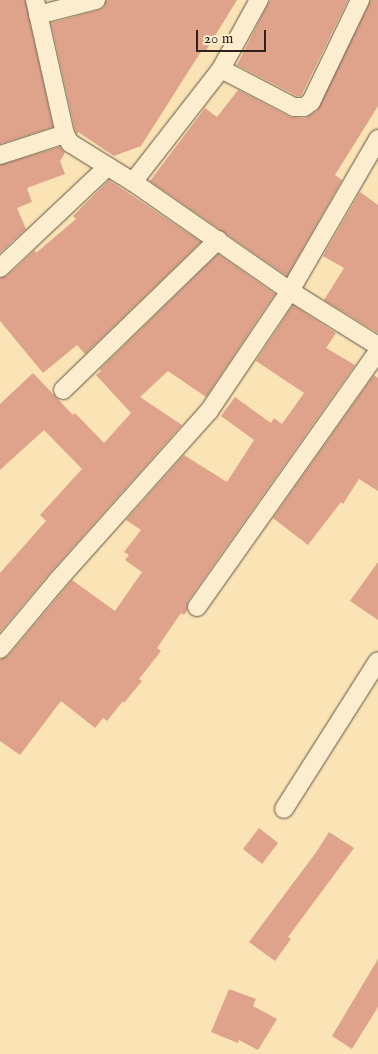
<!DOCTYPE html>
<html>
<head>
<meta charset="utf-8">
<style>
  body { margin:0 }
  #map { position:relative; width:378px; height:1054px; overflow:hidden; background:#fae3b5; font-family:"IM FELL English",serif }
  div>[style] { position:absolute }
  .building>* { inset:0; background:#dfa38b }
  .roads { filter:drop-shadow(0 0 1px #605241) drop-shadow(0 0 1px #605241) }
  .street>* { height:18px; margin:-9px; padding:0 9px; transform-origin:9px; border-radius:9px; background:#fcedcf }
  span { translate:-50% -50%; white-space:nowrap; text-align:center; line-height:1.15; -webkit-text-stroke:4px #fcedcf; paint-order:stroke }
  .scale { position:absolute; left:196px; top:30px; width:70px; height:22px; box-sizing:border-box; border:2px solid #2d211a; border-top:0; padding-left:6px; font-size:15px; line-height:18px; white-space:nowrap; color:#2d211a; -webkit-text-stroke:4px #fcedcf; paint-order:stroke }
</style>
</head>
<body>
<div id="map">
  <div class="building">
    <div style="clip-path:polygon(0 0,25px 0,53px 127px,0 144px)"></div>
    <div style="clip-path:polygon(106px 0,237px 0,205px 52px,202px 50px,141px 146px,114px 156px,78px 132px,77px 134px,75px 130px,51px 23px,99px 10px,104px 7px)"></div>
    <div style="clip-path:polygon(270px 0,348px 0,301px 96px,297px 96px,237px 65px)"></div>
    <div style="clip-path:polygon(371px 0,378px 0,378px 106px,335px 175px,342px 180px,287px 276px,150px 181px,205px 108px,217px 117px,238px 90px,290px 117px,305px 118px,317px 111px)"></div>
    <div style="clip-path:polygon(60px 147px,65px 153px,60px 161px,65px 174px,27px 188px,32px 202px,17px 208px,26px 229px,0 253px,0 165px)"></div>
    <div style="clip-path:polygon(109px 180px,201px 242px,85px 354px,77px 345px,43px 373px,0 321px,0 278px,7px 276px,35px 250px,36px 253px,76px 219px,73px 216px)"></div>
    <div style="clip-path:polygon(360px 192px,378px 205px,378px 333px,324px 300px,344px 268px,323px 256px)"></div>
    <div style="clip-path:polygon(218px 254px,275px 294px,206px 397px,168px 371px,140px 397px,182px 425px,49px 574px,0 632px,0 573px,46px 521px,40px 515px,82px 469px,44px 430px,0 470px,0 404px,33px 373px,73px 415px,75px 413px,104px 443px,131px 413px,96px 375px,101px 371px,100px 369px)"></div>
    <div style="clip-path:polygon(293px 305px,336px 333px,326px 348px,355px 365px,188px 601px,187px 611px,184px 615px,181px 613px,157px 648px,161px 651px,139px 679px,142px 681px,124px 703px,123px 701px,107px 721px,103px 718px,95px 728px,61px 701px,20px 755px,0 741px,0 659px,8px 656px,72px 580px,115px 611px,142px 572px,125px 560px,129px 555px,124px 552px,141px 530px,126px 520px,184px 455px,227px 482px,254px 440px,221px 416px,235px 397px,271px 423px,274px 418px,282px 424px,304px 393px,256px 361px)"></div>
    <div style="clip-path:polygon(374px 375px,378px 378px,378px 491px,359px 479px,343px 504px,341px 502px,308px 545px,273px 518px)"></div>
    <div style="clip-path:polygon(378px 562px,378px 620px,350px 601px)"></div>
    <div style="clip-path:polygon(259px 828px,278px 843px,262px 864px,243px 849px)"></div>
    <div style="clip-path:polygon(329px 832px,354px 848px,288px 937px,291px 939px,275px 961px,249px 942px,317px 851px)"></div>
    <div style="clip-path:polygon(378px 959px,378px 1007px,352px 1049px,332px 1036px)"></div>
    <div style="clip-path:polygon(229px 989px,256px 999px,253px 1006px,277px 1019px,258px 1050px,239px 1040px,238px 1043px,211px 1032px)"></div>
  </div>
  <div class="roads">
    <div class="street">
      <div style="left:35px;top:0;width:137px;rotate:77.4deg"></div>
      <div style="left:65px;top:134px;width:10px;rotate:61deg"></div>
      <div style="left:70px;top:143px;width:74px;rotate:31.8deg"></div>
      <div style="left:133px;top:182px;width:191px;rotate:34.8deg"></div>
      <div style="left:290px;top:291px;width:104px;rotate:32deg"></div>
      <div style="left:38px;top:15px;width:60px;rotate:-14.5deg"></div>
      <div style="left:221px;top:69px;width:82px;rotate:27.5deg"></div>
      <div style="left:294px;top:107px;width:10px"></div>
      <div style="left:304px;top:107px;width:9px;rotate:-36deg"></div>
      <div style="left:311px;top:102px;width:113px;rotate:-64.3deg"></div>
      <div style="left:0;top:155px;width:68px;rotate:-17.9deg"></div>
      <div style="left:133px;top:182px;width:143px;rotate:-52.1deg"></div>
      <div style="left:221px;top:69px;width:79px;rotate:-61.2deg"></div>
      <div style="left:0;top:268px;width:147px;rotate:-43.3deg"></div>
      <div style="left:63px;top:390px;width:216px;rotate:-44.1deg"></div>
      <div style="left:197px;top:607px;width:314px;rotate:-54.7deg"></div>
      <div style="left:0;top:649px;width:89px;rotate:-50deg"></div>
      <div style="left:57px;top:581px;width:228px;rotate:-48.2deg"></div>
      <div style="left:209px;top:411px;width:145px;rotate:-56deg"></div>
      <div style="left:290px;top:291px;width:176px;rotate:-59.9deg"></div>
      <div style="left:284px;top:809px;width:175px;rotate:-57.6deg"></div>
    </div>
  </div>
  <div class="scale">20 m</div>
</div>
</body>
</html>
